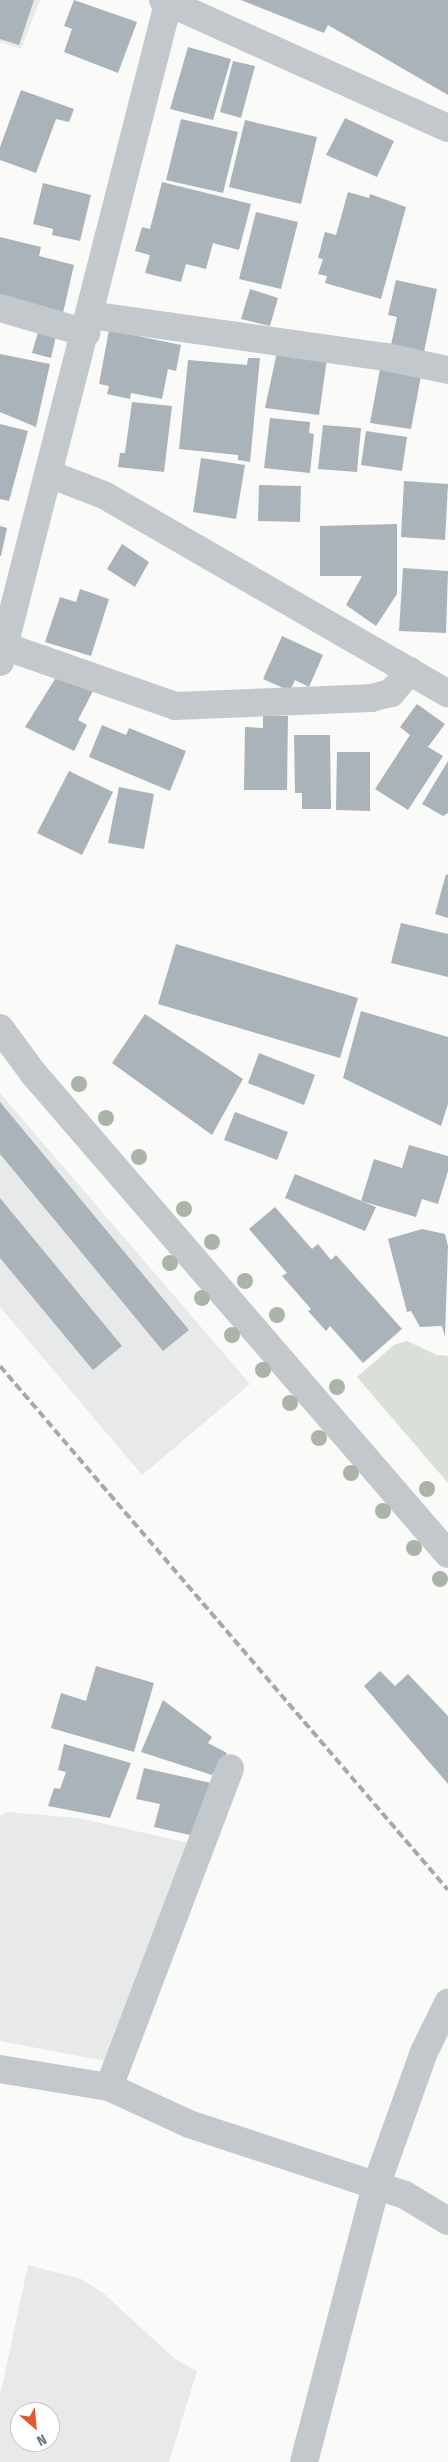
<!DOCTYPE html>
<html>
<head>
<meta charset="utf-8">
<style>
  body { margin:0 }
  #map { position:relative; width:448px; height:2462px; overflow:hidden; background:#fafaf8; font-family:"Fira Sans Condensed",sans-serif }
  div>[style] { position:absolute }
  .built>* { inset:0; background:#e8e9e9 }
  .green>* { inset:0; background:#dadfd7 }
  .building>* { inset:0; background:#aab3b9 }
  .minor>* { height:28px; margin:-14px; padding:0 14px; transform-origin:14px; border-radius:14px; background:#c3c8cc }
  .rail>* { height:4px; margin-top:-2px; transform-origin:0; background:repeating-linear-gradient(90deg,#a2aab0 0 8px,transparent 0 12px) }
  .trees>* { width:16px; height:16px; margin:-8px; border-radius:50%; background:#aab4a7 }
  span { translate:-50% -50%; white-space:nowrap; text-align:center; line-height:1.15; -webkit-text-stroke:5px #fff; paint-order:stroke }
  .north { position:absolute; left:10px; top:2402px; width:50px; height:50px; box-sizing:border-box; background:#fff; border:1px solid #c1c8cd; border-radius:50%; rotate:153deg; font-size:14px; font-weight:700; line-height:20px; text-align:center; color:#657683 }
  .north::after { content:''; display:block; margin:auto; width:18px; height:22px; background:#e4572e; clip-path:polygon(50% 0,100% 100%,50% 72%,0 100%) }
</style>
</head>
<body>
<div id="map">
  <div class="built">
    <div style="clip-path:polygon(0 0,40px 0,21px 49px,0 42px)"></div>
    <div style="clip-path:polygon(0 1093px,250px 1384px,142px 1475px,0 1307px)"></div>
    <div style="clip-path:polygon(8px 1812px,78px 1818px,189px 1843px,110px 2062px,0 2041px,0 1816px)"></div>
    <div style="clip-path:polygon(evenodd,28px 2265px,81px 2279px,103px 2293px,175px 2359px,197px 2371px,169px 2462px,0 2462px,0 2396px,28px 2265px,20px 2412px,50px 2412px,50px 2442px,20px 2442px,20px 2412px)"></div>
  </div>
  <div class="green">
    <div style="clip-path:polygon(407px 1341px,437px 1355px,448px 1356px,448px 1483px,357px 1377px,394px 1345px)"></div>
  </div>
  <div class="building">
    <div style="clip-path:polygon(0 0,34px 0,19px 45px,0 39px)"></div>
    <div style="clip-path:polygon(74px 0,137px 22px,118px 73px,64px 52px,72px 29px,64px 26px)"></div>
    <div style="clip-path:polygon(241px 0,448px 0,448px 95px,328px 25px,324px 33px)"></div>
    <div style="clip-path:polygon(188px 47px,231px 59px,213px 120px,170px 109px)"></div>
    <div style="clip-path:polygon(233px 61px,255px 66px,241px 118px,220px 112px)"></div>
    <div style="clip-path:polygon(21px 90px,74px 109px,69px 122px,56px 119px,36px 173px,0 160px,0 147px)"></div>
    <div style="clip-path:polygon(345px 118px,394px 141px,377px 177px,326px 155px)"></div>
    <div style="clip-path:polygon(181px 119px,238px 132px,223px 193px,166px 180px)"></div>
    <div style="clip-path:polygon(245px 120px,317px 137px,301px 204px,229px 187px)"></div>
    <div style="clip-path:polygon(162px 182px,251px 204px,239px 250px,213px 243px,206px 269px,186px 264px,181px 282px,145px 273px,150px 255px,135px 251px,142px 227px,150px 229px)"></div>
    <div style="clip-path:polygon(43px 183px,91px 195px,80px 241px,52px 235px,53px 229px,33px 224px)"></div>
    <div style="clip-path:polygon(348px 192px,369px 198px,370px 194px,406px 207px,381px 299px,325px 283px,327px 276px,318px 274px,323px 259px,318px 258px,325px 232px,336px 235px)"></div>
    <div style="clip-path:polygon(256px 212px,298px 222px,281px 289px,239px 279px)"></div>
    <div style="clip-path:polygon(0 237px,41px 247px,39px 256px,74px 265px,63px 313px,0 298px)"></div>
    <div style="clip-path:polygon(396px 280px,437px 289px,424px 352px,391px 345px,397px 317px,388px 315px)"></div>
    <div style="clip-path:polygon(250px 289px,278px 298px,270px 326px,241px 319px)"></div>
    <div style="clip-path:polygon(109px 330px,181px 345px,176px 371px,168px 369px,162px 399px,131px 393px,130px 399px,107px 394px,109px 386px,99px 384px)"></div>
    <div style="clip-path:polygon(38px 332px,56px 336px,51px 358px,32px 353px)"></div>
    <div style="clip-path:polygon(277px 352px,327px 359px,319px 415px,265px 408px)"></div>
    <div style="clip-path:polygon(0 354px,50px 364px,36px 427px,0 412px)"></div>
    <div style="clip-path:polygon(248px 358px,260px 358px,250px 462px,238px 460px,238px 455px,179px 449px,188px 360px,247px 365px)"></div>
    <div style="clip-path:polygon(380px 369px,421px 376px,411px 429px,370px 423px)"></div>
    <div style="clip-path:polygon(132px 402px,172px 406px,164px 472px,118px 467px,120px 453px,125px 453px)"></div>
    <div style="clip-path:polygon(270px 418px,310px 422px,309px 433px,314px 434px,310px 473px,264px 468px)"></div>
    <div style="clip-path:polygon(0 424px,28px 431px,9px 501px,0 499px)"></div>
    <div style="clip-path:polygon(323px 425px,361px 428px,357px 472px,318px 469px)"></div>
    <div style="clip-path:polygon(366px 431px,407px 437px,402px 471px,361px 465px)"></div>
    <div style="clip-path:polygon(201px 458px,245px 465px,236px 519px,193px 512px)"></div>
    <div style="clip-path:polygon(404px 481px,448px 484px,445px 540px,401px 537px)"></div>
    <div style="clip-path:polygon(259px 485px,301px 486px,300px 522px,258px 521px)"></div>
    <div style="clip-path:polygon(397px 524px,397px 594px,376px 626px,346px 605px,362px 576px,320px 576px,320px 526px)"></div>
    <div style="clip-path:polygon(0 526px,7px 528px,1px 556px,0 556px)"></div>
    <div style="clip-path:polygon(122px 544px,149px 562px,135px 587px,107px 569px)"></div>
    <div style="clip-path:polygon(403px 568px,448px 571px,446px 633px,399px 631px)"></div>
    <div style="clip-path:polygon(80px 589px,109px 599px,91px 656px,45px 642px,60px 597px,76px 602px)"></div>
    <div style="clip-path:polygon(282px 636px,323px 655px,309px 687px,295px 680px,290px 691px,263px 679px)"></div>
    <div style="clip-path:polygon(60px 671px,94px 689px,78px 720px,87px 725px,74px 751px,25px 727px)"></div>
    <div style="clip-path:polygon(417px 704px,445px 724px,428px 747px,443px 756px,408px 810px,375px 789px,410px 735px,400px 727px)"></div>
    <div style="clip-path:polygon(263px 716px,288px 716px,287px 790px,244px 790px,245px 727px,263px 728px)"></div>
    <div style="clip-path:polygon(102px 725px,126px 735px,129px 728px,186px 751px,170px 791px,89px 757px)"></div>
    <div style="clip-path:polygon(294px 735px,330px 735px,331px 809px,302px 809px,302px 793px,295px 793px)"></div>
    <div style="clip-path:polygon(337px 752px,370px 752px,370px 811px,336px 810px)"></div>
    <div style="clip-path:polygon(448px 761px,448px 813px,443px 816px,422px 804px)"></div>
    <div style="clip-path:polygon(69px 771px,113px 792px,82px 855px,37px 833px)"></div>
    <div style="clip-path:polygon(119px 787px,154px 794px,144px 849px,108px 843px)"></div>
    <div style="clip-path:polygon(446px 874px,448px 875px,448px 918px,435px 914px)"></div>
    <div style="clip-path:polygon(401px 923px,448px 934px,448px 977px,391px 963px)"></div>
    <div style="clip-path:polygon(176px 944px,358px 998px,340px 1058px,158px 1004px)"></div>
    <div style="clip-path:polygon(361px 1011px,448px 1037px,448px 1104px,441px 1126px,343px 1078px)"></div>
    <div style="clip-path:polygon(145px 1014px,243px 1079px,212px 1135px,112px 1063px)"></div>
    <div style="clip-path:polygon(259px 1053px,315px 1075px,304px 1105px,248px 1083px)"></div>
    <div style="clip-path:polygon(0 1102px,189px 1330px,163px 1351px,0 1154px)"></div>
    <div style="clip-path:polygon(235px 1112px,288px 1132px,277px 1160px,224px 1140px)"></div>
    <div style="clip-path:polygon(409px 1145px,448px 1156px,448px 1171px,438px 1204px,422px 1199px,416px 1217px,361px 1201px,374px 1159px,402px 1168px)"></div>
    <div style="clip-path:polygon(295px 1174px,376px 1207px,365px 1231px,285px 1198px)"></div>
    <div style="clip-path:polygon(0 1198px,122px 1346px,93px 1370px,0 1258px)"></div>
    <div style="clip-path:polygon(275px 1207px,312px 1249px,318px 1244px,331px 1260px,336px 1255px,402px 1329px,363px 1363px,330px 1326px,326px 1331px,308px 1311px,311px 1309px,282px 1276px,287px 1273px,249px 1229px)"></div>
    <div style="clip-path:polygon(422px 1229px,445px 1234px,448px 1246px,445px 1337px,442px 1326px,420px 1327px,411px 1311px,407px 1312px,388px 1239px)"></div>
    <div style="clip-path:polygon(96px 1666px,154px 1683px,134px 1752px,51px 1728px,61px 1693px,86px 1701px)"></div>
    <div style="clip-path:polygon(380px 1671px,395px 1686px,408px 1674px,448px 1716px,448px 1784px,364px 1686px)"></div>
    <div style="clip-path:polygon(163px 1700px,212px 1737px,208px 1743px,227px 1753px,212px 1775px,141px 1752px)"></div>
    <div style="clip-path:polygon(64px 1744px,131px 1763px,110px 1818px,48px 1806px,54px 1788px,60px 1789px,66px 1772px,58px 1770px)"></div>
    <div style="clip-path:polygon(144px 1768px,211px 1783px,199px 1837px,154px 1827px,160px 1804px,136px 1799px)"></div>
  </div>
  <div class="minor">
    <div style="left:163px;top:0;width:312px;rotate:24.2deg"></div>
    <div style="left:0;top:308px;width:90px;rotate:16.2deg"></div>
    <div style="left:90px;top:315px;width:299px;rotate:8.1deg"></div>
    <div style="left:386px;top:357px;width:63px;rotate:11.8deg"></div>
    <div style="left:49px;top:474px;width:59px;rotate:20.9deg"></div>
    <div style="left:104px;top:495px;width:397px;rotate:30deg"></div>
    <div style="left:4px;top:646px;width:181px;rotate:19.3deg"></div>
    <div style="left:175px;top:706px;width:196px;rotate:-2.3deg"></div>
    <div style="left:371px;top:698px;width:21px;rotate:-14deg"></div>
    <div style="left:391px;top:693px;width:29px;rotate:-49deg"></div>
    <div style="left:0;top:662px;width:683px;rotate:-75.68deg"></div>
    <div style="left:0;top:1028px;width:56px;rotate:53.7deg"></div>
    <div style="left:33px;top:1073px;width:635px;rotate:49.21deg"></div>
    <div style="left:0;top:2069px;width:110px;rotate:9.4deg"></div>
    <div style="left:109px;top:2087px;width:88px;rotate:24.8deg"></div>
    <div style="left:189px;top:2124px;width:227px;rotate:18.2deg"></div>
    <div style="left:405px;top:2195px;width:50px;rotate:31.2deg"></div>
    <div style="left:109px;top:2087px;width:341px;rotate:-69.2deg"></div>
    <div style="left:304px;top:2462px;width:285px;rotate:-75.4deg"></div>
    <div style="left:376px;top:2186px;width:142px;rotate:-70.3deg"></div>
    <div style="left:424px;top:2052px;width:55px;rotate:-63.9deg"></div>
  </div>
  <div class="rail">
    <div style="left:0;top:1366px;width:689px;rotate:49.47deg"></div>
  </div>
  <div class="trees">
    <div style="left:79px;top:1084px"></div>
    <div style="left:106px;top:1118px"></div>
    <div style="left:139px;top:1157px"></div>
    <div style="left:184px;top:1209px"></div>
    <div style="left:212px;top:1242px"></div>
    <div style="left:170px;top:1263px"></div>
    <div style="left:245px;top:1281px"></div>
    <div style="left:202px;top:1298px"></div>
    <div style="left:277px;top:1315px"></div>
    <div style="left:232px;top:1335px"></div>
    <div style="left:263px;top:1370px"></div>
    <div style="left:337px;top:1387px"></div>
    <div style="left:290px;top:1403px"></div>
    <div style="left:319px;top:1438px"></div>
    <div style="left:351px;top:1473px"></div>
    <div style="left:427px;top:1489px"></div>
    <div style="left:383px;top:1511px"></div>
    <div style="left:414px;top:1548px"></div>
    <div style="left:440px;top:1579px"></div>
  </div>
  <div class="north">N</div>
</div>
</body>
</html>
